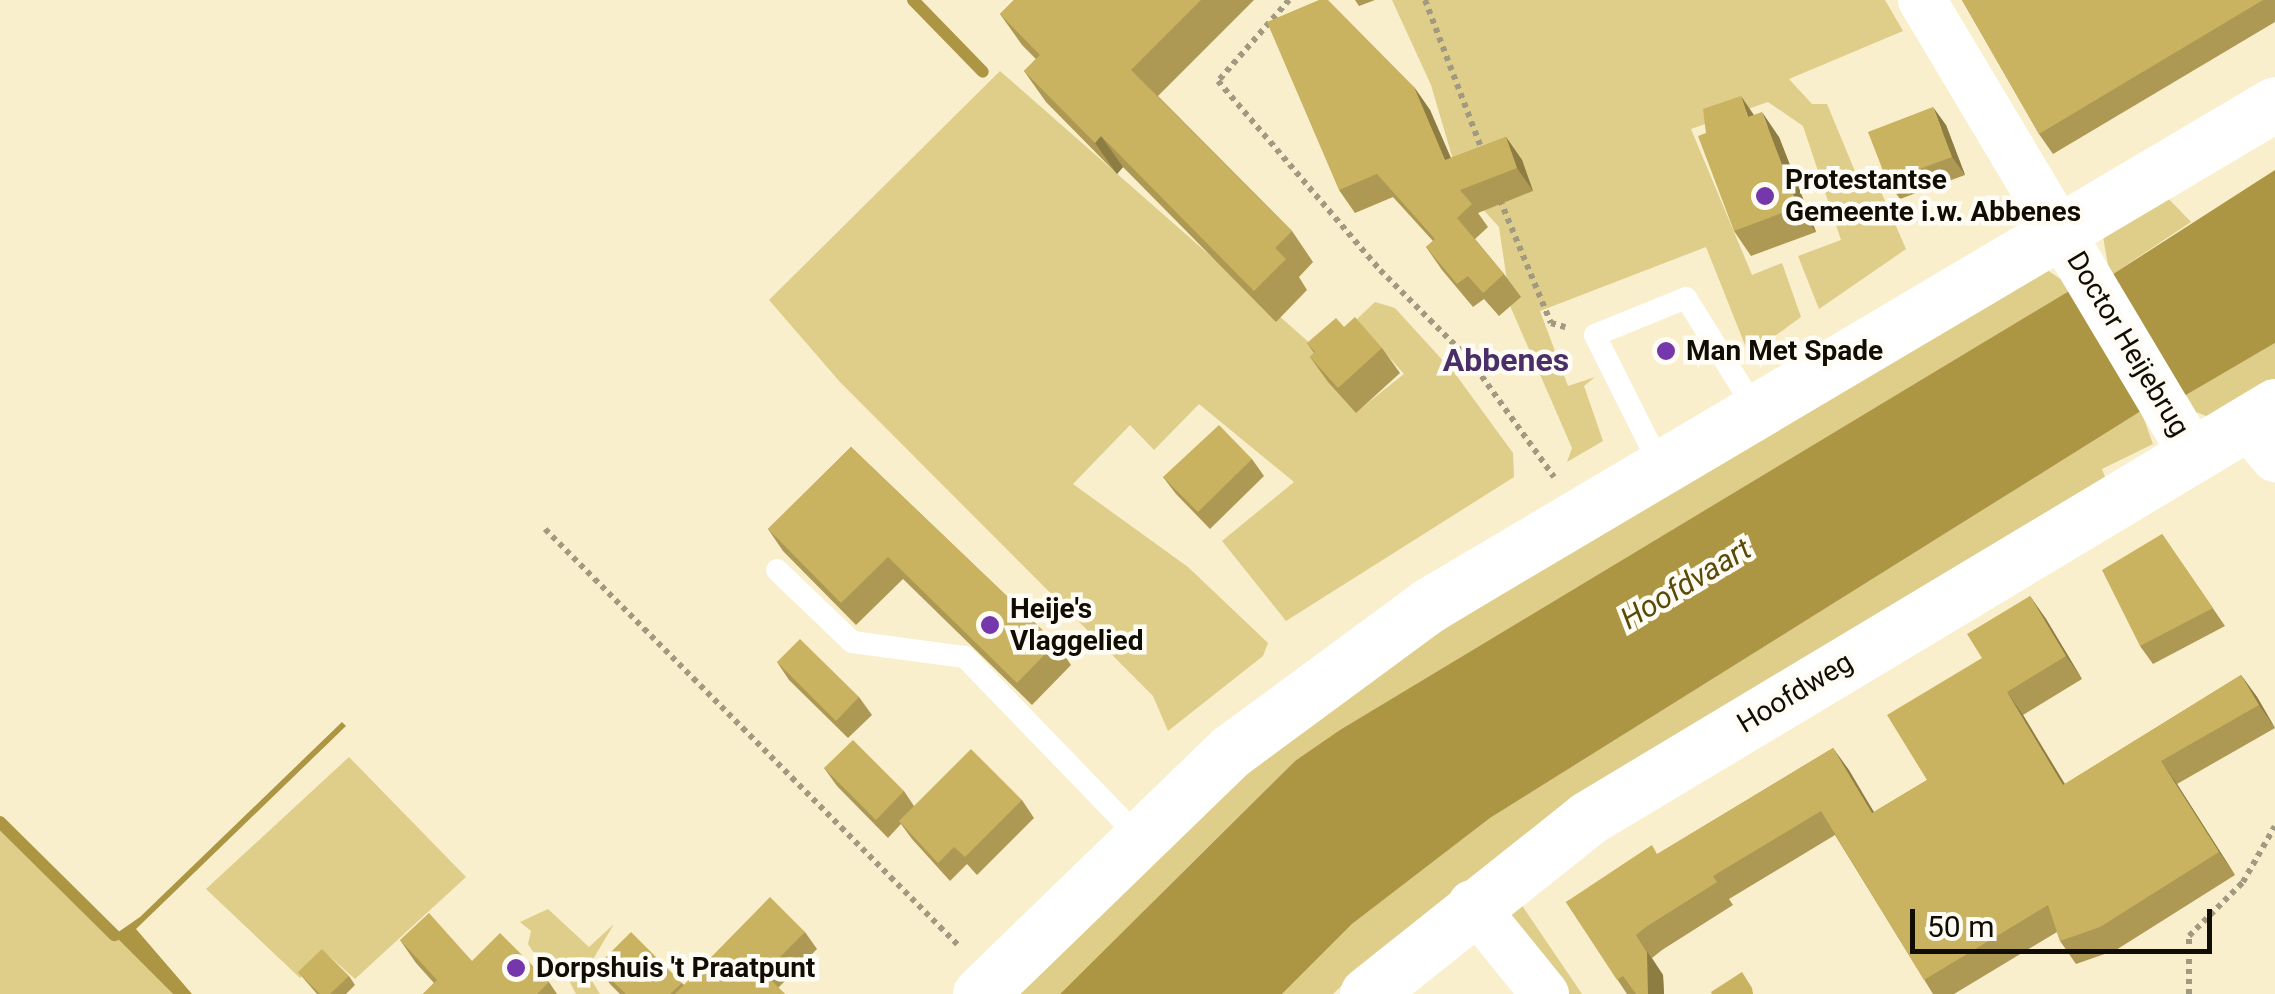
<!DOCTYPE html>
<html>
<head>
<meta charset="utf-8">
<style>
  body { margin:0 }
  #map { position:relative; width:2275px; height:994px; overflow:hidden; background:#f9efcc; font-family:Roboto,sans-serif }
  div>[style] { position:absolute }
  .green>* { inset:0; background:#dfcd8a }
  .water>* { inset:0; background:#ad9643 }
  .stream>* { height:12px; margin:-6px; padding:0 6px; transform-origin:6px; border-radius:6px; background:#ad9643 }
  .path>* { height:6px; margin-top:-3px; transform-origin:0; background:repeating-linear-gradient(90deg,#a19980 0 5px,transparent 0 10px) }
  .service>* { height:22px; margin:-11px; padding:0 11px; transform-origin:11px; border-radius:11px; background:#fff }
  .minor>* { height:48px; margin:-24px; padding:0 24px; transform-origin:24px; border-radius:24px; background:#fff }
  .tertiary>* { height:55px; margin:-27.5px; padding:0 27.5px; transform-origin:27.5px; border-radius:27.5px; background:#fff }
  .secondary>* { height:55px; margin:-27.5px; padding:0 27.5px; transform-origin:27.5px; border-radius:27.5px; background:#fff }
  .wall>* { inset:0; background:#ad9953 }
  .shaded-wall>* { inset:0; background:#8d7d43 }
  .building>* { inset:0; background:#c9b260 }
  .dots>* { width:28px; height:28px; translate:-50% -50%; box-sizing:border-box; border:5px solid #fefcf5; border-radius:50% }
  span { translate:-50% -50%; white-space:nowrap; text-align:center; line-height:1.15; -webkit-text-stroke:9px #fefcf5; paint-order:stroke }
  .poi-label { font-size:28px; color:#110d03; font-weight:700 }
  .left { translate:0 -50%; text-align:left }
  .street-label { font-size:28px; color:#110d03 }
  .water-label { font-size:30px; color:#5a4a07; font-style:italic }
  .quarter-label { font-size:32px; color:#4a2e68; font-weight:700 }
  .scale { position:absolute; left:1910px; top:909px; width:302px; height:45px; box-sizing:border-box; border:5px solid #110d03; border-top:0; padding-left:12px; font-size:30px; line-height:35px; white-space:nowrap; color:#110d03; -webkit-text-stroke:8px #fefcf5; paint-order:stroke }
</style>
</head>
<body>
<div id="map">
  <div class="green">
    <div style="clip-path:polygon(1392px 0,1885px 0,1903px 31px,1789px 79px,1812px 104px,1827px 104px,1859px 181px,1875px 178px,1906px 249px,1819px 309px,1798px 256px,1841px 240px,1803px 126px,1768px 102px,1691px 129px,1752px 275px,1782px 263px,1801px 317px,1749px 355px,1706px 247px,1540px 311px,1568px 386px,1595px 377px,1584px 386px,1603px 441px,1567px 462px,1572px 448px,1511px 308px,1499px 227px,1451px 174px,1456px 170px,1431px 85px)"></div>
    <div style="clip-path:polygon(1000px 71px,1312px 345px,1356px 412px,1404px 374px,1356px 320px,1375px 302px,1395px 308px,1456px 375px,1513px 453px,1514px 477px,1286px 621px,1222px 541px,1294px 482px,1199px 404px,1154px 450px,1130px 425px,1073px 484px,1188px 567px,1268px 643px,1263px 656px,1168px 731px,1153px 696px,840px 382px,769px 300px)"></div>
    <div style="clip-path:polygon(2165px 195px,2191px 222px,2110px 276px,2102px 231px)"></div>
    <div style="clip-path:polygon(2041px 266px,2074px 288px,1295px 761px,1060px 994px,1006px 994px,1256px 744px)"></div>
    <div style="clip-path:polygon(2275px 343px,2275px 384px,2216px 420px,2196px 412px,2186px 395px)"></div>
    <div style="clip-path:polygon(2141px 411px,2153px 444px,2102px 469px,2108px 485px,1379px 950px,1333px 994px,1282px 994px,1352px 924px,1490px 818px)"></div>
    <div style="clip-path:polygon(349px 757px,466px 877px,355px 979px,327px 954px,300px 978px,206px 889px)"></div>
    <div style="clip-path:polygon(0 829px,114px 935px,173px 994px,0 994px)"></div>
    <div style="clip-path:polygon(1521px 904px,1582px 994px,1558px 994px,1504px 917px)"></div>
    <div style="clip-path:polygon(548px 909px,589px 947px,614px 924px,586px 971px,600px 994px,576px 994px,565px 973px,548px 975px,528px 944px,531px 931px,520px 922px)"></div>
  </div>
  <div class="water">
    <div style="clip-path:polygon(2275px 170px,2275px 343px,2186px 395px,2141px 411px,1490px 818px,1352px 924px,1282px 994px,1060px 994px,1295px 761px,1340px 730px,2074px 288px,2110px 276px)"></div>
    <div style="clip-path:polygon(342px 722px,346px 726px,136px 929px,192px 994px,173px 994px,114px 935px,140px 917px)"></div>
  </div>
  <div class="stream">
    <div style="left:913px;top:0;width:100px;rotate:45.8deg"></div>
    <div style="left:0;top:822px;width:161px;rotate:44.7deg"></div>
  </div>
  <div class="path">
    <div style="left:1289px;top:0;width:108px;rotate:131.2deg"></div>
    <div style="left:1218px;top:81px;width:249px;rotate:49.4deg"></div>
    <div style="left:1380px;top:270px;width:127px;rotate:45deg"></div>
    <div style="left:1470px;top:360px;width:144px;rotate:54.3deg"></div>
    <div style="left:1425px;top:0;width:166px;rotate:69.2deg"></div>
    <div style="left:1500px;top:200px;width:133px;rotate:67.5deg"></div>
    <div style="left:1551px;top:323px;width:15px;rotate:16deg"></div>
    <div style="left:545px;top:529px;width:589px;rotate:45.21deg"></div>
    <div style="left:2189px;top:994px;width:58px;rotate:-90deg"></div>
    <div style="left:2189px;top:936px;width:76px;rotate:-45deg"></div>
    <div style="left:2243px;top:882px;width:64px;rotate:-60.3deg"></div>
  </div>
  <div class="service">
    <div style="left:1660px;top:465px;width:145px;rotate:-116.6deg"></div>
    <div style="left:1595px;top:335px;width:98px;rotate:-22.1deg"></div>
    <div style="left:1686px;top:298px;width:131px;rotate:58.1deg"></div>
    <div style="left:777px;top:570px;width:104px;rotate:43.8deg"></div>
    <div style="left:852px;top:642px;width:114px;rotate:7.6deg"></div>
    <div style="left:965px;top:657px;width:250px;rotate:46deg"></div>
  </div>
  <div class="minor">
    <div style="left:1922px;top:0;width:529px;rotate:59.17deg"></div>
    <div style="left:2246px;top:424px;width:45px;rotate:49.5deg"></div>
    <div style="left:1472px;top:904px;width:116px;rotate:51deg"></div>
  </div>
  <div class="tertiary">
    <div style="left:1367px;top:994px;width:283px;rotate:-38.5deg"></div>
    <div style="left:1588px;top:818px;width:801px;rotate:-30.95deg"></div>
  </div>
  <div class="secondary">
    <div style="left:980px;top:994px;width:349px;rotate:-44.1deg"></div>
    <div style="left:1231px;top:751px;width:246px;rotate:-36.4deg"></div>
    <div style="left:1429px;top:605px;width:983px;rotate:-30.63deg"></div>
  </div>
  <div class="wall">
    <div style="clip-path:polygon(1014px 0,1254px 0,1158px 96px,1292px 231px,1313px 262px,1299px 277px,1307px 290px,1276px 322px,1123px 167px,1117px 174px,1046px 102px,1024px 71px,1036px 59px,1022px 45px,1000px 14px)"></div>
    <div style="clip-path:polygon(1355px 0,1375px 0,1359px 6px)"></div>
    <div style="clip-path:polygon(1962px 0,2275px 0,2275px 22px,2053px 154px,2039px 134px)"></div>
    <div style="clip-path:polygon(1414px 87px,1430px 110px,1451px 158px,1506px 137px,1522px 160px,1533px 191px,1478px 213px,1488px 227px,1475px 239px,1504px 274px,1521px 297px,1499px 316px,1484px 299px,1473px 307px,1442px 270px,1426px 247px,1433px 241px,1393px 197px,1355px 213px,1339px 190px)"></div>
    <div style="clip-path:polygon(1754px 115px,1779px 137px,1816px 232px,1751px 256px,1734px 231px)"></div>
    <div style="clip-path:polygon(1946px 125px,1965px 175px,1900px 199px,1887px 181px)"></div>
    <div style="clip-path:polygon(1344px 327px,1382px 348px,1400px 373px,1356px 413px,1328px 382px,1310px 357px,1314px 353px,1307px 343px)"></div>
    <div style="clip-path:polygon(851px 447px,1056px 643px,1071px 665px,1032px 705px,903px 579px,856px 625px,783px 551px,768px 529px)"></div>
    <div style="clip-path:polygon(1252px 459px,1264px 476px,1210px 529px,1176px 494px,1163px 477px)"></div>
    <div style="clip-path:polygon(2162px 534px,2225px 626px,2153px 664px,2140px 646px)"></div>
    <div style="clip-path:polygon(2030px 596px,2046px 619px,2082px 679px,2023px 715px,2065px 784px,2241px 675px,2257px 697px,2275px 728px,2177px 784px,2235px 875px,2116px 950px,2076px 964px,2060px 941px,2057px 932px,1954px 994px,1933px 994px,1835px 835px,1729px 899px,1733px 905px,1662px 950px,1652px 958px,1663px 975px,1664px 994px,1627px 994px,1566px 902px,1658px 854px,1833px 748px,1874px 812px,1927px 780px,1982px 658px)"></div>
    <div style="clip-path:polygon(777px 662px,859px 697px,872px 715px,848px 738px,789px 680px)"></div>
    <div style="clip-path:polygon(824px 768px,904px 791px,914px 806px,1022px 800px,1034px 818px,977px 875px,967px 864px,950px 881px,912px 839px,901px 824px,888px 838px,837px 786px)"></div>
    <div style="clip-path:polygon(805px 932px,817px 949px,778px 988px,785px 994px,620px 994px,610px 984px,597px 966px,682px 983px,684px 985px)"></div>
    <div style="clip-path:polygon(400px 940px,472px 961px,549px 982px,557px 994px,423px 994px,434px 983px,416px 963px)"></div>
    <div style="clip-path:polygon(298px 972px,349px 976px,355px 985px,346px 994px,317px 994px)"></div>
  </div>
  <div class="shaded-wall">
    <div style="clip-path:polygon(1414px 87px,1430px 110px,1462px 184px,1445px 160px)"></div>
    <div style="clip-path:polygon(1741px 96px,1758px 121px,1748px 117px)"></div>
    <div style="clip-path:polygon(1933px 107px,1946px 125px,1965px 175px,1952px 157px)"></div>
    <div style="clip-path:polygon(1762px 112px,1779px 137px,1816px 232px,1798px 207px)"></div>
    <div style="clip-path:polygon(1101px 136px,1123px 167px,1117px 174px,1095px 143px)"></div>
    <div style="clip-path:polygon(1506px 137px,1522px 160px,1533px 191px,1517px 168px)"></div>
    <div style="clip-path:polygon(2030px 596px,2046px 619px,2082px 679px,2066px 656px)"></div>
    <div style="clip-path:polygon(2241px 675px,2257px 697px,2275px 728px,2259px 705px)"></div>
    <div style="clip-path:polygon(2007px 692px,2023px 715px,2079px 808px,2063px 785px)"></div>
    <div style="clip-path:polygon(1833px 748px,1849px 770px,1888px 836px,1872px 813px)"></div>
    <div style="clip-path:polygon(2161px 761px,2177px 784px,2235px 875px,2219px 852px)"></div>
    <div style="clip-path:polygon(1636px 935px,1663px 975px,1664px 994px,1648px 994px)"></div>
  </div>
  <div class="building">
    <div style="clip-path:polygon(1014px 0,1201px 0,1131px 70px,1292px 231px,1275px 248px,1286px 259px,1254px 291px,1101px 136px,1095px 143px,1024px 71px,1040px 55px,1000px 14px)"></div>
    <div style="clip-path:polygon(1319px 0,1328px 0,1414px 87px,1445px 160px,1506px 137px,1517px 168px,1460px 190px,1472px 204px,1457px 218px,1504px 274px,1483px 293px,1468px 276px,1457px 284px,1426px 247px,1435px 239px,1377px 174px,1339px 190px,1267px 22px)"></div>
    <div style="clip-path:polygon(1962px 0,2263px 0,2039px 134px)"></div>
    <div style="clip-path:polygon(1741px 96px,1748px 117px,1762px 112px,1798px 207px,1734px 231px,1698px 136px,1706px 133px,1703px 109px)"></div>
    <div style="clip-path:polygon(1933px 107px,1952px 157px,1887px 181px,1868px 132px)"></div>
    <div style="clip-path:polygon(1355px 317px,1382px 348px,1338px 388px,1310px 357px,1315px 352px,1307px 343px,1336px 318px,1344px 327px)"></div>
    <div style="clip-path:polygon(1219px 425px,1252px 459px,1198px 512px,1163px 477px)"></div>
    <div style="clip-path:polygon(851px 447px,1056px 643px,1017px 683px,888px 557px,841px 603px,768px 529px)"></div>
    <div style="clip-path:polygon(2162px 534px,2213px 608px,2140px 646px,2102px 570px)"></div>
    <div style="clip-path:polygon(2030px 596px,2066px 656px,2007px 692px,2063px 785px,2241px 675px,2259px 705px,2161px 761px,2219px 852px,2100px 927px,2060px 941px,2048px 905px,1924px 980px,1821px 811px,1713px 876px,1717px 882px,1646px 927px,1636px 935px,1647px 952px,1648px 994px,1636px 994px,1623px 976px,1617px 980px,1566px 902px,1652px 845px,1657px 854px,1833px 748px,1872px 813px,1927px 780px,1887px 715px,1982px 658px,1967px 634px)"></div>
    <div style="clip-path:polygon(800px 639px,859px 697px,836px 721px,777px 662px)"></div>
    <div style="clip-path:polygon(853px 740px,904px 791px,876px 820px,824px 768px)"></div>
    <div style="clip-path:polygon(971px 749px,1022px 800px,965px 857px,954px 847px,938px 863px,899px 821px)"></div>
    <div style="clip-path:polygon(770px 897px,805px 932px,764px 973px,785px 994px,675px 994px)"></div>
    <div style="clip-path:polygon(429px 913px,472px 961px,500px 933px,549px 982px,537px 994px,423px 994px,437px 980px,400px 940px)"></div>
    <div style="clip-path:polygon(631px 932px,682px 983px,670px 994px,626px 994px,597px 966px)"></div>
    <div style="clip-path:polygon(322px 949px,349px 976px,330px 994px,320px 994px,298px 972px)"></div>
    <div style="clip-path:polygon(1742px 972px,1752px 988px,1753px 994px,1712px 994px,1711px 992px)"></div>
  </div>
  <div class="dots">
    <div style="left:1765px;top:196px;background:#7437ac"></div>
    <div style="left:1666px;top:351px;background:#7437ac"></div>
    <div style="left:990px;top:625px;background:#7437ac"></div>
    <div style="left:516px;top:968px;background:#7437ac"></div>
  </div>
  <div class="poi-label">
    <span class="left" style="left:1785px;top:196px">Protestantse<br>Gemeente i.w. Abbenes</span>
    <span class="left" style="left:1686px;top:351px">Man Met Spade</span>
    <span class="left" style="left:1010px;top:625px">Heije's<br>Vlaggelied</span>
    <span class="left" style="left:536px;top:968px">Dorpshuis 't Praatpunt</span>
  </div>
  <div class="street-label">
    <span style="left:2128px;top:344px;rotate:59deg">Doctor Heijebrug</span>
    <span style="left:1795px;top:693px;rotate:-31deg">Hoofdweg</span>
  </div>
  <div class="water-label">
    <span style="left:1686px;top:584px;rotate:-31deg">Hoofdvaart</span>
  </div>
  <div class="quarter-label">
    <span style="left:1506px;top:360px">Abbenes</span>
  </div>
  <div class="scale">50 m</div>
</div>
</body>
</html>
